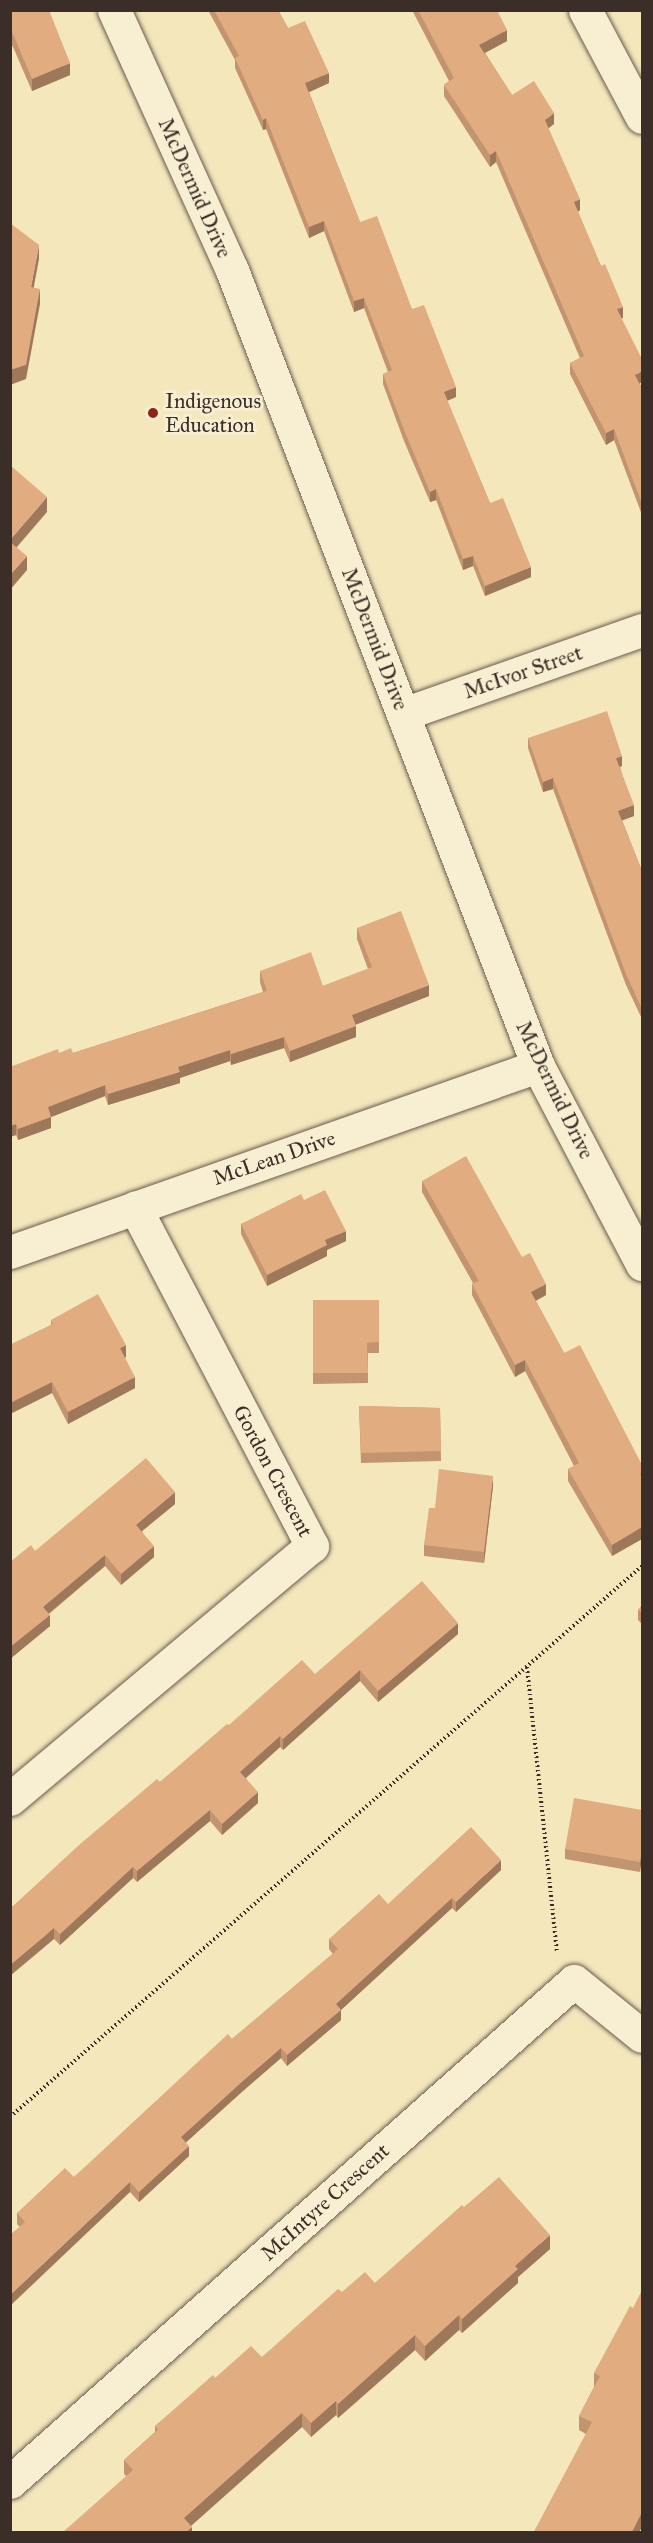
<!DOCTYPE html>
<html>
<head>
<meta charset="utf-8">
<style>
  body { margin:0 }
  #map { position:relative; width:653px; height:2543px; overflow:hidden; background:#f4e7bc; font-family:"IM FELL Great Primer",serif }
  div>[style] { position:absolute }
  .path>* { height:4px; margin-top:-2px; transform-origin:0; background:repeating-linear-gradient(90deg,#3b2d28 0 1.5px,transparent 0 4.5px) }
  .roads { filter:drop-shadow(0 0 2px #695c4d) drop-shadow(0 0 2px #695c4d) }
  .minor>* { height:33px; margin:-16.5px; padding:0 16.5px; transform-origin:16.5px; border-radius:16.5px; background:#f8efd3 }
  .wall>* { inset:0; background:#c2946f }
  .shaded-wall>* { inset:0; background:#9e785a }
  .building>* { inset:0; background:#e2ac81 }
  .dots>* { width:16px; height:16px; translate:-50% -50%; box-sizing:border-box; border:3px solid #f8efd3; border-radius:50% }
  span { translate:-50% -50%; white-space:nowrap; text-align:center; line-height:1.15; -webkit-text-stroke:6px #f8efd3; paint-order:stroke }
  .street-label { font-size:21px; color:#3b2d28 }
  .poi-label { font-size:21px; color:#3b2d28 }
  .left { translate:0 -50%; text-align:left }
  .frame { position:absolute; inset:0; border:12px solid #3b2d28; pointer-events:none }
</style>
</head>
<body>
<div id="map">
  <div class="path">
    <div style="left:527px;top:1667px;width:287px;rotate:84deg"></div>
    <div style="left:10px;top:2117px;width:838px;rotate:-41.08deg"></div>
  </div>
  <div class="roads">
    <div class="minor">
      <div style="left:114px;top:10px;width:286px;rotate:65.6deg"></div>
      <div style="left:232px;top:270px;width:853px;rotate:68.97deg"></div>
      <div style="left:538px;top:1066px;width:224px;rotate:62.3deg"></div>
      <div style="left:585px;top:10px;width:121px;rotate:62deg"></div>
      <div style="left:403px;top:714px;width:253px;rotate:-19.4deg"></div>
      <div style="left:10px;top:1252px;width:560px;rotate:-19.41deg"></div>
      <div style="left:10px;top:1799px;width:394px;rotate:-40deg"></div>
      <div style="left:312px;top:1546px;width:382px;rotate:-117.6deg"></div>
      <div style="left:10px;top:2482px;width:754px;rotate:-41.61deg"></div>
      <div style="left:574px;top:1981px;width:87px;rotate:39deg"></div>
    </div>
  </div>
  <div class="wall">
    <div style="clip-path:polygon(10px 10px,70px 75px,32px 91px,10px 40px)"></div>
    <div style="clip-path:polygon(208px 10px,278px 10px,288px 28px,329px 83px,309px 92px,360px 222px,412px 309px,456px 397px,447px 401px,490px 503px,531px 577px,485px 596px,473px 566px,463px 570px,436px 500px,430px 502px,404px 441px,383px 384px,383px 374px,388px 372px,364px 308px,354px 312px,324px 231px,309px 238px,266px 129px,263px 130px,235px 68px,235px 60px)"></div>
    <div style="clip-path:polygon(412px 10px,497px 10px,507px 41px,485px 53px,512px 95px,554px 124px,548px 128px,580px 210px,578px 212px,623px 318px,621px 318px,640px 384px,642px 389px,642px 515px,614px 440px,606px 445px,570px 374px,570px 363px,580px 358px,496px 162px,490px 167px,444px 96px,444px 85px,449px 81px)"></div>
    <div style="clip-path:polygon(528px 738px,622px 766px,620px 767px,634px 816px,622px 820px,642px 871px,642px 1019px,626px 985px,553px 789px,543px 792px,528px 748px)"></div>
    <div style="clip-path:polygon(357px 928px,429px 996px,355px 1025px,356px 1037px,290px 1062px,284px 1048px,231px 1065px,230px 1061px,180px 1078px,180px 1083px,108px 1105px,105px 1096px,51px 1117px,51px 1128px,18px 1140px,16px 1135px,10px 1137px,10px 1067px,59px 1053px,73px 1053px,263px 992px,260px 982px,260px 971px,323px 986px,368px 969px,357px 939px)"></div>
    <div style="clip-path:polygon(422px 1181px,522px 1257px,546px 1295px,536px 1301px,564px 1353px,642px 1465px,642px 1539px,612px 1556px,568px 1481px,568px 1469px,574px 1466px,525px 1371px,515px 1377px,472px 1295px,472px 1284px,473px 1283px,422px 1192px)"></div>
    <div style="clip-path:polygon(304px 1200px,346px 1241px,327px 1250px,327px 1256px,267px 1286px,241px 1234px,241px 1224px)"></div>
    <div style="clip-path:polygon(313px 1300px,379px 1300px,379px 1353px,368px 1353px,368px 1383px,313px 1384px)"></div>
    <div style="clip-path:polygon(51px 1320px,126px 1357px,125px 1358px,135px 1388px,68px 1424px,52px 1393px,10px 1414px,10px 1345px,51px 1325px)"></div>
    <div style="clip-path:polygon(359px 1406px,440px 1408px,441px 1461px,361px 1463px)"></div>
    <div style="clip-path:polygon(493px 1486px,484px 1563px,424px 1556px,424px 1545px,435px 1508px)"></div>
    <div style="clip-path:polygon(175px 1504px,142px 1531px,154px 1557px,121px 1585px,105px 1566px,49px 1614px,50px 1626px,10px 1659px,10px 1562px,35px 1551px)"></div>
    <div style="clip-path:polygon(642px 1605px,642px 1624px,638px 1620px,638px 1610px)"></div>
    <div style="clip-path:polygon(458px 1634px,378px 1702px,360px 1681px,283px 1750px,280px 1747px,246px 1778px,258px 1803px,222px 1835px,210px 1821px,137px 1882px,133px 1878px,60px 1945px,54px 1939px,12px 1907px,160px 1782px,229px 1725px,315px 1674px)"></div>
    <div style="clip-path:polygon(642px 1810px,640px 1872px,565px 1859px,565px 1849px)"></div>
    <div style="clip-path:polygon(501px 1870px,456px 1912px,452px 1908px,341px 2010px,341px 2020px,287px 2066px,281px 2058px,244px 2090px,186px 2142px,189px 2156px,139px 2202px,130px 2192px,20px 2227px,17px 2224px,17px 2213px,74px 2177px,232px 2039px,333px 1954px,329px 1949px,329px 1939px,388px 1904px)"></div>
    <div style="clip-path:polygon(464px 2207px,550px 2249px,518px 2277px,518px 2283px,462px 2333px,459px 2330px,425px 2361px,415px 2350px,338px 2418px,336px 2415px,311px 2437px,302px 2427px,191px 2526px,192px 2532px,124px 2474px,124px 2460px,155px 2432px,155px 2426px,215px 2378px,262px 2357px,342px 2292px,375px 2283px)"></div>
    <div style="clip-path:polygon(633px 2308px,642px 2527px,639px 2532px,534px 2532px,586px 2434px,579px 2430px,579px 2416px,594px 2387px,594px 2373px)"></div>
  </div>
  <div class="shaded-wall">
    <div style="clip-path:polygon(507px 30px,507px 41px,479px 56px,479px 45px)"></div>
    <div style="clip-path:polygon(70px 63px,70px 75px,32px 91px,32px 79px)"></div>
    <div style="clip-path:polygon(329px 73px,329px 83px,305px 94px,305px 83px)"></div>
    <div style="clip-path:polygon(554px 113px,554px 124px,545px 131px,545px 120px)"></div>
    <div style="clip-path:polygon(266px 118px,266px 129px,263px 130px,263px 120px)"></div>
    <div style="clip-path:polygon(496px 151px,496px 162px,490px 167px,490px 155px)"></div>
    <div style="clip-path:polygon(580px 199px,580px 210px,574px 214px,574px 202px)"></div>
    <div style="clip-path:polygon(324px 221px,324px 231px,309px 238px,309px 227px)"></div>
    <div style="clip-path:polygon(39px 245px,39px 259px,31px 302px,31px 287px)"></div>
    <div style="clip-path:polygon(40px 289px,40px 304px,26px 379px,10px 385px,10px 370px)"></div>
    <div style="clip-path:polygon(364px 298px,364px 308px,354px 312px,354px 301px)"></div>
    <div style="clip-path:polygon(623px 307px,623px 318px,617px 320px,617px 309px)"></div>
    <div style="clip-path:polygon(642px 371px,642px 382px,635px 386px,635px 375px)"></div>
    <div style="clip-path:polygon(456px 387px,456px 397px,444px 402px,444px 392px)"></div>
    <div style="clip-path:polygon(614px 429px,614px 440px,606px 445px,606px 433px)"></div>
    <div style="clip-path:polygon(436px 489px,436px 500px,430px 502px,430px 492px)"></div>
    <div style="clip-path:polygon(47px 497px,47px 512px,10px 555px,10px 540px)"></div>
    <div style="clip-path:polygon(27px 556px,27px 570px,10px 590px,10px 575px)"></div>
    <div style="clip-path:polygon(473px 556px,473px 566px,463px 570px,463px 559px)"></div>
    <div style="clip-path:polygon(531px 567px,531px 577px,485px 596px,485px 586px)"></div>
    <div style="clip-path:polygon(622px 756px,622px 766px,616px 768px,616px 758px)"></div>
    <div style="clip-path:polygon(553px 778px,553px 789px,543px 792px,543px 782px)"></div>
    <div style="clip-path:polygon(634px 805px,634px 816px,618px 822px,618px 811px)"></div>
    <div style="clip-path:polygon(429px 985px,429px 996px,352px 1026px,352px 1015px)"></div>
    <div style="clip-path:polygon(356px 1026px,356px 1037px,290px 1062px,290px 1051px)"></div>
    <div style="clip-path:polygon(284px 1037px,284px 1048px,231px 1065px,231px 1054px)"></div>
    <div style="clip-path:polygon(230px 1050px,230px 1061px,180px 1078px,180px 1083px,108px 1105px,108px 1094px,178px 1067px)"></div>
    <div style="clip-path:polygon(105px 1085px,105px 1096px,51px 1117px,51px 1128px,18px 1140px,18px 1129px,48px 1107px)"></div>
    <div style="clip-path:polygon(16px 1124px,16px 1135px,10px 1137px,10px 1126px)"></div>
    <div style="clip-path:polygon(346px 1231px,346px 1241px,327px 1250px,327px 1256px,267px 1286px,267px 1275px,325px 1240px)"></div>
    <div style="clip-path:polygon(546px 1284px,546px 1295px,531px 1303px,531px 1292px)"></div>
    <div style="clip-path:polygon(126px 1345px,126px 1357px,120px 1360px,120px 1348px)"></div>
    <div style="clip-path:polygon(525px 1360px,525px 1371px,515px 1377px,515px 1365px)"></div>
    <div style="clip-path:polygon(135px 1377px,135px 1388px,68px 1424px,68px 1412px)"></div>
    <div style="clip-path:polygon(52px 1382px,52px 1393px,10px 1414px,10px 1403px)"></div>
    <div style="clip-path:polygon(493px 1476px,493px 1486px,484px 1563px,484px 1552px)"></div>
    <div style="clip-path:polygon(175px 1492px,175px 1504px,136px 1536px,136px 1525px)"></div>
    <div style="clip-path:polygon(642px 1527px,642px 1539px,612px 1556px,612px 1545px)"></div>
    <div style="clip-path:polygon(154px 1546px,154px 1557px,121px 1585px,121px 1574px)"></div>
    <div style="clip-path:polygon(105px 1555px,105px 1566px,43px 1618px,43px 1607px)"></div>
    <div style="clip-path:polygon(50px 1615px,50px 1626px,10px 1659px,10px 1647px)"></div>
    <div style="clip-path:polygon(458px 1623px,458px 1634px,378px 1702px,378px 1691px)"></div>
    <div style="clip-path:polygon(360px 1670px,360px 1681px,283px 1750px,283px 1739px)"></div>
    <div style="clip-path:polygon(280px 1736px,280px 1747px,240px 1783px,240px 1772px)"></div>
    <div style="clip-path:polygon(258px 1792px,258px 1803px,222px 1835px,222px 1824px)"></div>
    <div style="clip-path:polygon(210px 1810px,210px 1821px,137px 1882px,137px 1871px)"></div>
    <div style="clip-path:polygon(642px 1847px,642px 1857px,640px 1872px,640px 1862px)"></div>
    <div style="clip-path:polygon(501px 1860px,501px 1870px,456px 1912px,456px 1902px)"></div>
    <div style="clip-path:polygon(133px 1867px,133px 1878px,60px 1945px,60px 1934px)"></div>
    <div style="clip-path:polygon(452px 1898px,452px 1908px,341px 2010px,341px 2020px,287px 2066px,287px 2055px,336px 2004px)"></div>
    <div style="clip-path:polygon(54px 1928px,54px 1939px,10px 1976px,10px 1965px)"></div>
    <div style="clip-path:polygon(281px 2048px,281px 2058px,244px 2090px,181px 2147px,181px 2137px,244px 2080px)"></div>
    <div style="clip-path:polygon(189px 2146px,189px 2156px,139px 2202px,139px 2192px)"></div>
    <div style="clip-path:polygon(130px 2182px,130px 2192px,10px 2306px,10px 2295px)"></div>
    <div style="clip-path:polygon(550px 2235px,550px 2249px,518px 2277px,518px 2283px,462px 2333px,462px 2319px,515px 2266px)"></div>
    <div style="clip-path:polygon(459px 2315px,459px 2330px,425px 2361px,425px 2346px)"></div>
    <div style="clip-path:polygon(415px 2335px,415px 2350px,338px 2418px,338px 2404px)"></div>
    <div style="clip-path:polygon(336px 2401px,336px 2415px,311px 2437px,311px 2423px)"></div>
    <div style="clip-path:polygon(302px 2413px,302px 2427px,184px 2532px,184px 2518px)"></div>
    <div style="clip-path:polygon(642px 2512px,642px 2527px,639px 2532px,632px 2532px)"></div>
    <div style="clip-path:polygon(192px 2527px,192px 2532px,186px 2532px)"></div>
  </div>
  <div class="building">
    <div style="clip-path:polygon(10px 10px,49px 10px,70px 63px,32px 79px,10px 27px)"></div>
    <div style="clip-path:polygon(214px 10px,278px 10px,288px 28px,305px 21px,329px 73px,305px 83px,360px 222px,377px 216px,412px 309px,424px 305px,456px 387px,444px 392px,490px 503px,503px 498px,531px 567px,485px 586px,473px 556px,463px 559px,436px 489px,430px 492px,404px 430px,383px 374px,392px 370px,364px 298px,354px 301px,324px 221px,309px 227px,266px 118px,263px 120px,235px 58px,239px 56px)"></div>
    <div style="clip-path:polygon(418px 10px,497px 10px,507px 30px,479px 45px,512px 95px,534px 81px,554px 113px,545px 120px,580px 199px,574px 202px,601px 266px,605px 264px,623px 307px,617px 309px,642px 359px,642px 371px,635px 375px,642px 389px,642px 504px,614px 429px,606px 433px,570px 363px,584px 356px,496px 151px,490px 155px,444px 85px,454px 78px)"></div>
    <div style="clip-path:polygon(10px 223px,39px 245px,31px 287px,40px 289px,26px 365px,10px 370px)"></div>
    <div style="clip-path:polygon(10px 465px,47px 497px,10px 540px)"></div>
    <div style="clip-path:polygon(10px 542px,27px 556px,10px 575px)"></div>
    <div style="clip-path:polygon(607px 711px,622px 756px,616px 758px,634px 805px,618px 811px,642px 871px,642px 1009px,626px 974px,553px 778px,543px 782px,528px 738px)"></div>
    <div style="clip-path:polygon(401px 911px,429px 985px,352px 1015px,356px 1026px,290px 1051px,284px 1037px,231px 1054px,230px 1050px,178px 1067px,180px 1072px,108px 1094px,105px 1085px,48px 1107px,51px 1117px,18px 1129px,16px 1124px,10px 1126px,10px 1067px,58px 1049px,59px 1053px,71px 1048px,73px 1053px,267px 991px,260px 971px,311px 952px,323px 986px,372px 967px,357px 928px)"></div>
    <div style="clip-path:polygon(466px 1156px,522px 1257px,530px 1253px,546px 1284px,531px 1292px,564px 1353px,580px 1345px,642px 1465px,642px 1473px,640px 1474px,642px 1478px,642px 1527px,612px 1545px,568px 1469px,579px 1463px,525px 1360px,515px 1365px,472px 1284px,479px 1281px,422px 1181px)"></div>
    <div style="clip-path:polygon(325px 1190px,346px 1231px,325px 1240px,327px 1245px,267px 1275px,241px 1224px,301px 1194px,304px 1200px)"></div>
    <div style="clip-path:polygon(98px 1294px,126px 1345px,120px 1348px,135px 1377px,68px 1412px,52px 1382px,10px 1403px,10px 1345px,53px 1324px,51px 1320px)"></div>
    <div style="clip-path:polygon(313px 1300px,379px 1300px,379px 1342px,367px 1343px,368px 1373px,313px 1373px)"></div>
    <div style="clip-path:polygon(359px 1406px,440px 1408px,441px 1451px,361px 1453px)"></div>
    <div style="clip-path:polygon(146px 1458px,175px 1492px,136px 1525px,154px 1546px,121px 1574px,105px 1555px,43px 1607px,50px 1615px,10px 1647px,10px 1562px,31px 1545px,35px 1551px)"></div>
    <div style="clip-path:polygon(439px 1469px,493px 1476px,484px 1552px,424px 1545px,429px 1508px,435px 1508px)"></div>
    <div style="clip-path:polygon(422px 1581px,458px 1623px,378px 1691px,360px 1670px,283px 1739px,280px 1736px,240px 1772px,258px 1792px,222px 1824px,210px 1810px,137px 1871px,133px 1867px,60px 1934px,54px 1928px,10px 1965px,10px 1905px,12px 1907px,79px 1845px,157px 1779px,160px 1782px,227px 1724px,229px 1725px,302px 1660px,315px 1674px)"></div>
    <div style="clip-path:polygon(642px 1605px,642px 1613px,638px 1610px)"></div>
    <div style="clip-path:polygon(574px 1798px,642px 1810px,642px 1847px,640px 1862px,565px 1849px)"></div>
    <div style="clip-path:polygon(471px 1827px,501px 1860px,456px 1902px,452px 1898px,336px 2004px,341px 2010px,287px 2055px,281px 2048px,244px 2080px,181px 2137px,189px 2146px,139px 2192px,130px 2182px,10px 2295px,10px 2235px,25px 2222px,17px 2213px,65px 2168px,74px 2177px,228px 2034px,232px 2039px,338px 1949px,329px 1939px,379px 1894px,388px 1904px)"></div>
    <div style="clip-path:polygon(499px 2177px,550px 2235px,515px 2266px,518px 2269px,462px 2319px,459px 2315px,425px 2346px,415px 2335px,338px 2404px,336px 2401px,311px 2423px,302px 2413px,184px 2518px,192px 2527px,186px 2532px,63px 2532px,133px 2470px,124px 2460px,158px 2430px,155px 2426px,213px 2375px,215px 2378px,251px 2346px,262px 2357px,338px 2289px,342px 2292px,365px 2272px,375px 2283px,462px 2205px,464px 2207px)"></div>
    <div style="clip-path:polygon(642px 2290px,642px 2512px,632px 2532px,534px 2532px,592px 2422px,579px 2416px,600px 2376px,594px 2373px,630px 2306px,633px 2308px)"></div>
  </div>
  <div class="dots">
    <div style="left:153px;top:413px;background:#8f2418"></div>
  </div>
  <div class="street-label">
    <span style="left:195px;top:188px;rotate:66deg">McDermid Drive</span>
    <span style="left:375px;top:639px;rotate:69deg">McDermid Drive</span>
    <span style="left:523px;top:672px;rotate:-19deg">McIvor Street</span>
    <span style="left:555px;top:1090px;rotate:64deg">McDermid Drive</span>
    <span style="left:274px;top:1158px;rotate:-19deg">McLean Drive</span>
    <span style="left:273px;top:1471px;rotate:62deg">Gordon Crescent</span>
    <span style="left:325px;top:2202px;rotate:-42deg">McIntyre Crescent</span>
  </div>
  <div class="poi-label">
    <span class="left" style="left:165px;top:413px">Indigenous<br>Education</span>
  </div>
  <div class="frame"></div>
</div>
</body>
</html>
